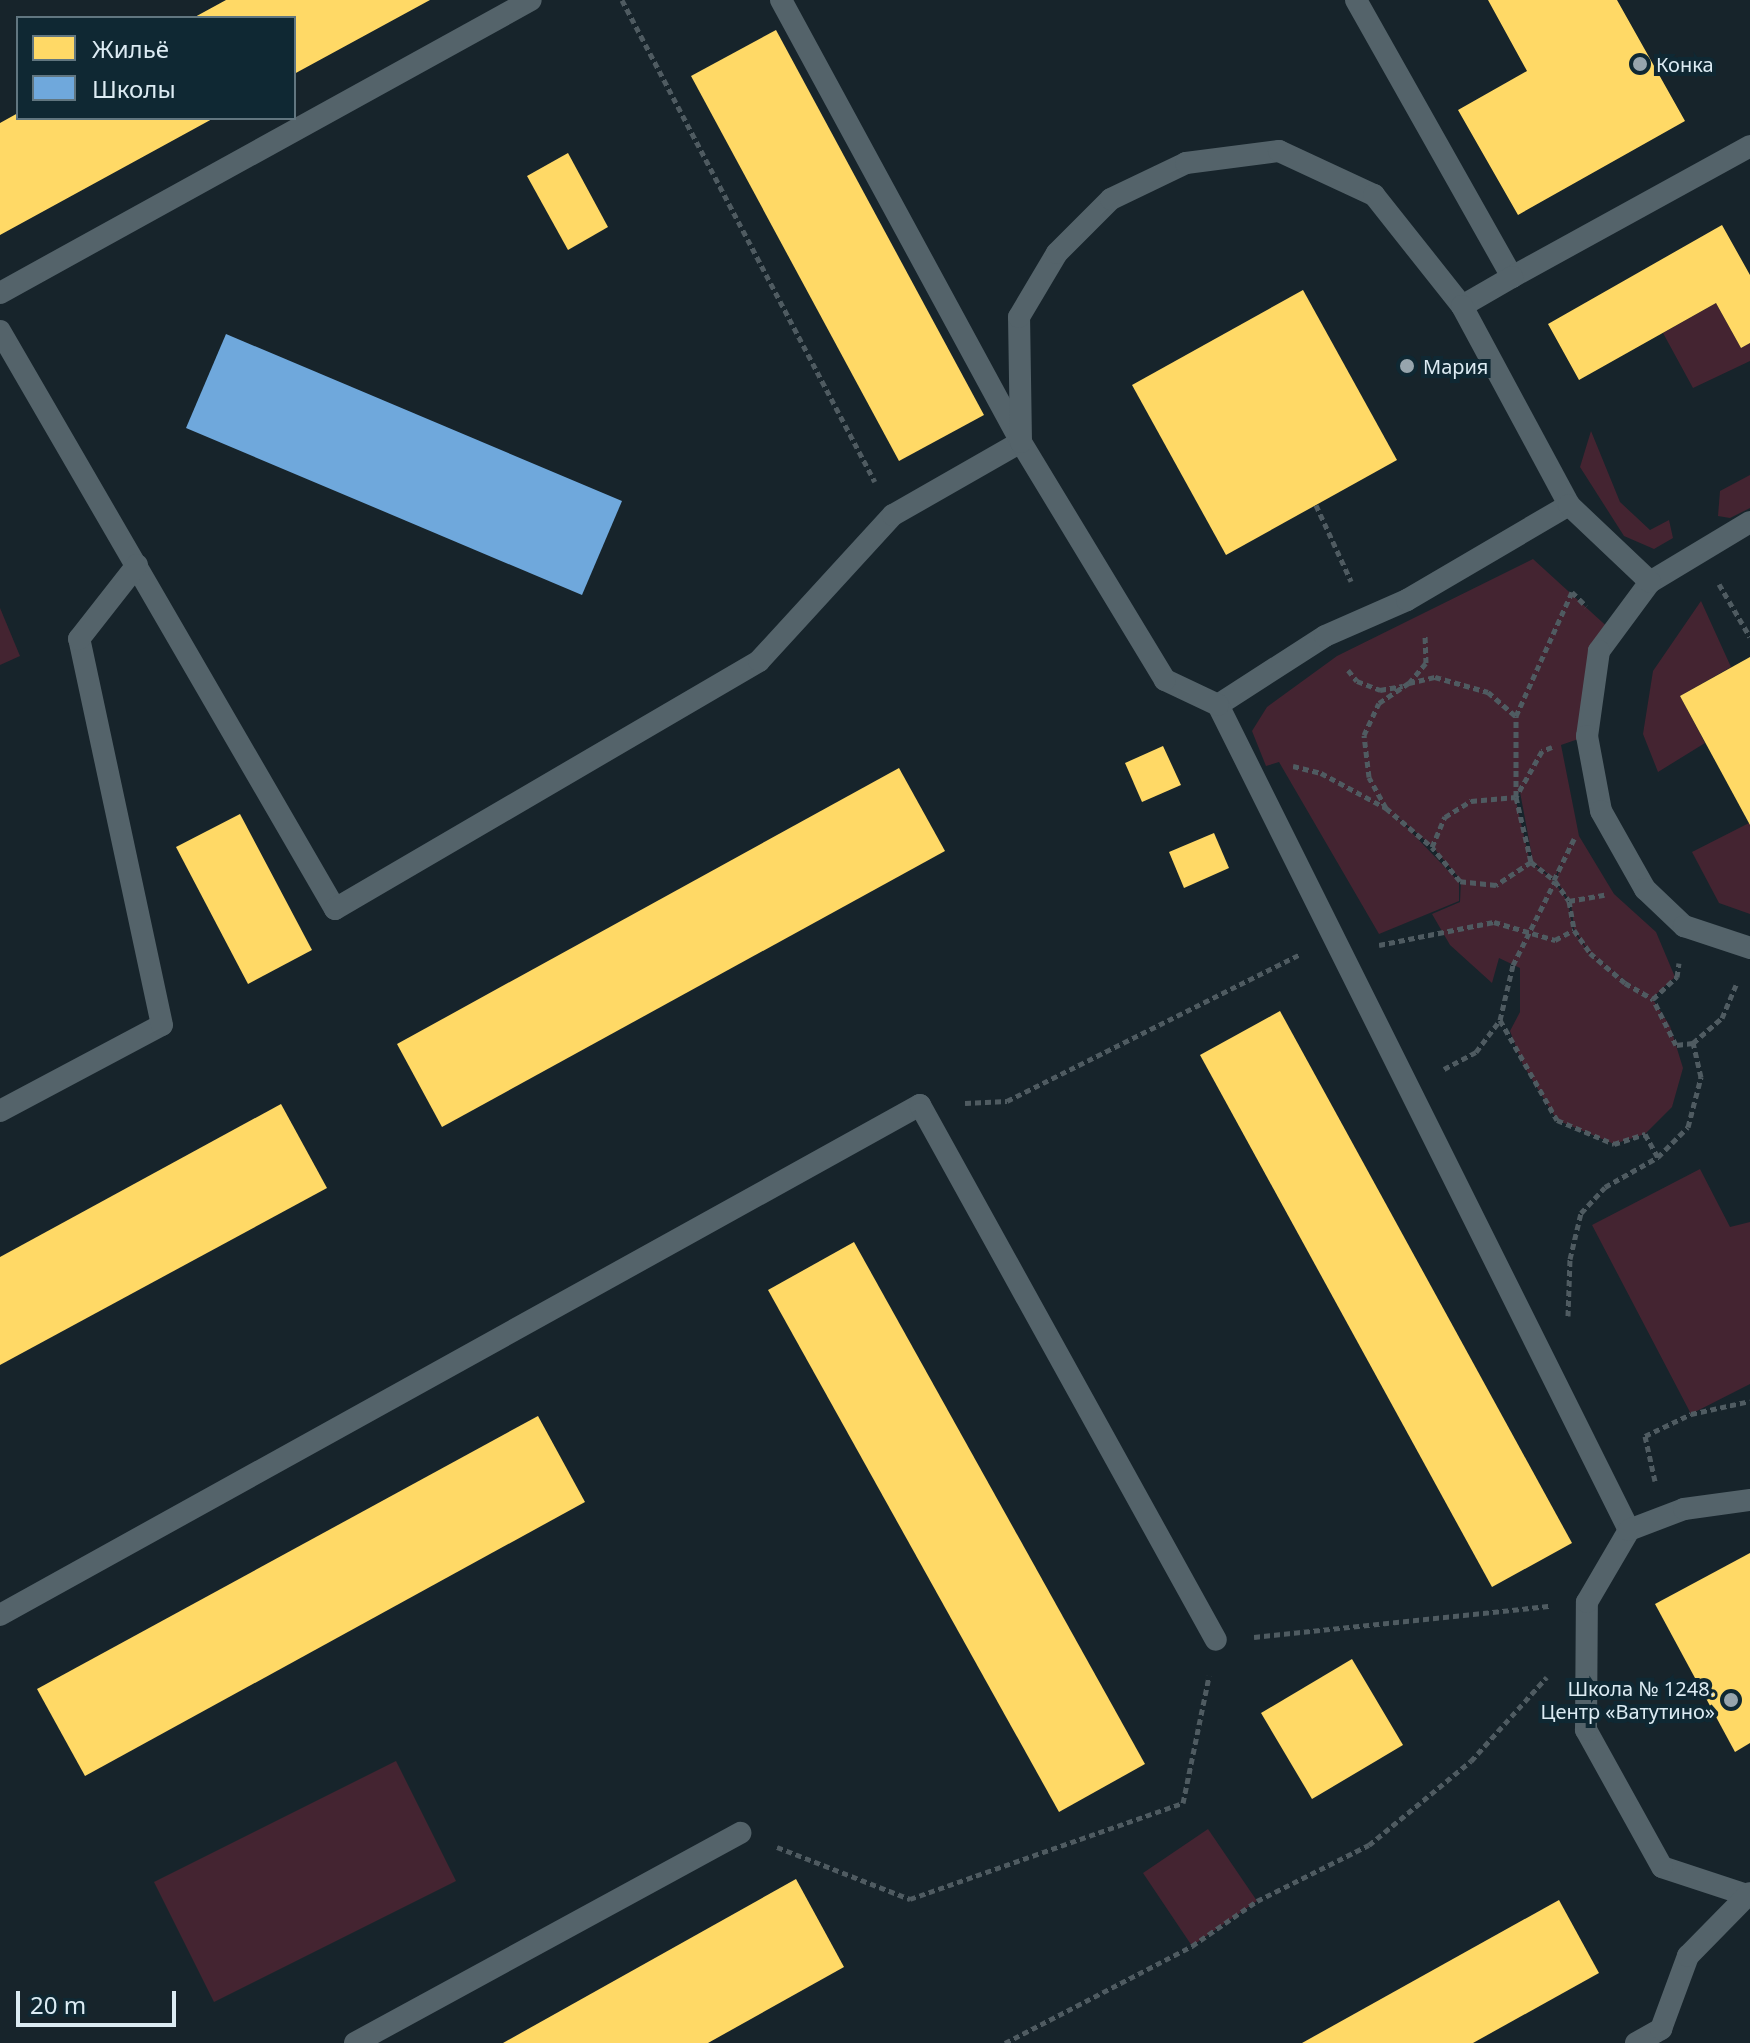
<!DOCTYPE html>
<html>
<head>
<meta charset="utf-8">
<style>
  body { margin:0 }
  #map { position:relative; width:1750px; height:2043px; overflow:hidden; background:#17242b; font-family:"Noto Sans",sans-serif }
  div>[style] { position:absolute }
  .green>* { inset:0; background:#442431 }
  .homes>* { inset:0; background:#ffd966 }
  .schools>* { inset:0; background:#6fa8dc }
  .path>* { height:5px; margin-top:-2.5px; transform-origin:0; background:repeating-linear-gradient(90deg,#4f5b61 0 6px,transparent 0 10px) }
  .lane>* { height:22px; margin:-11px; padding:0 11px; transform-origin:11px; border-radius:11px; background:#54636a }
  .dots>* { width:22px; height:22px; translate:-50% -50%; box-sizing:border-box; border:4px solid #0f2833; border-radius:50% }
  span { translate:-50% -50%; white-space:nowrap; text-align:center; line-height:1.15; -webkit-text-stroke:8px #0f2833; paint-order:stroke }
  .poi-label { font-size:20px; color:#dcebf3 }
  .left { translate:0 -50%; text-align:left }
  .right { translate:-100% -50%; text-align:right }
  .legend { position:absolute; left:16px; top:16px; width:280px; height:104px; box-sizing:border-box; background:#0f2833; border:2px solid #617680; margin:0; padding:10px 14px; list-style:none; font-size:24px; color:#dcebf3 }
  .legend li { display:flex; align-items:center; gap:16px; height:40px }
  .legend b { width:40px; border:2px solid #617680 }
  .scale { position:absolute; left:16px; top:1991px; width:160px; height:36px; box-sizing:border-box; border:4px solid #dcebf3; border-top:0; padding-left:10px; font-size:24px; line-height:28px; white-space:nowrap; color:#dcebf3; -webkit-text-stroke:6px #0f2833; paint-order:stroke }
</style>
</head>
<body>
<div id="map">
  <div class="green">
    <div style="clip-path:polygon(1716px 303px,1741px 348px,1750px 343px,1750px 361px,1693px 388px,1663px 333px)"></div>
    <div style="clip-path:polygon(1591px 431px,1620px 502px,1650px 530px,1669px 520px,1673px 538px,1654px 549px,1624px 536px,1580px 467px)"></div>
    <div style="clip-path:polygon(1750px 475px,1750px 508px,1730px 518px,1718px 516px,1720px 491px)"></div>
    <div style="clip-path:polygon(evenodd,1533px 559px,1613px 632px,1587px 736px,1561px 745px,1579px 836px,1614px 894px,1656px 932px,1675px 977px,1652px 998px,1670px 1026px,1683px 1068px,1672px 1107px,1645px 1134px,1614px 1144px,1557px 1120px,1523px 1065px,1510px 1031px,1520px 1012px,1520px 968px,1499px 958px,1492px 983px,1450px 945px,1432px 914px,1460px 902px,1461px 880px,1431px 845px,1395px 815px,1459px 882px,1459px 901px,1379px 934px,1279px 762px,1266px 766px,1252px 731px,1267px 707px,1337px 656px,1533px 559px,1520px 792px,1533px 862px,1554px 879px,1563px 860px,1556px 880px,1571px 903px,1574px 929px,1590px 953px,1644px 994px,1589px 953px,1573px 931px,1568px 902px,1553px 880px,1530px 862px,1515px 797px,1520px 792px)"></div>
    <div style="clip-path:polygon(1701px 601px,1731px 667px,1680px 696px,1705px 743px,1658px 772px,1643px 734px,1653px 671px)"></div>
    <div style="clip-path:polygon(0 608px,20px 656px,0 665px)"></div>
    <div style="clip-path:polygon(1749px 823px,1750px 825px,1750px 914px,1719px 903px,1692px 852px)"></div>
    <div style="clip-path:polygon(1700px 1169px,1730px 1227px,1750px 1222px,1750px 1384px,1691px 1414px,1592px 1225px)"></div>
    <div style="clip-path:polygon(396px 1761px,456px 1881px,214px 2002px,154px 1882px)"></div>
    <div style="clip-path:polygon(1208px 1829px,1257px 1901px,1192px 1946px,1143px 1873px)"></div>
  </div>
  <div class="homes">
    <div style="clip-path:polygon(226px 0,430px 0,294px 74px,294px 18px,193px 18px)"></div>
    <div style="clip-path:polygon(1488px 0,1617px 0,1685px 121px,1518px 215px,1458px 110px,1527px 71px)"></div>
    <div style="clip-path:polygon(776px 30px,984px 415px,899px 461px,691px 76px)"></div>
    <div style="clip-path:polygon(18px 113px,18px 118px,214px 118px,0 235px,0 123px)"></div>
    <div style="clip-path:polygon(568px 153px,608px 227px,568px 250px,527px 176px)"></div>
    <div style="clip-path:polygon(1722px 225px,1750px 275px,1750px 343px,1741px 348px,1716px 303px,1579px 380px,1548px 324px)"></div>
    <div style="clip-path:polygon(1303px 290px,1397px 460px,1226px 555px,1132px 385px)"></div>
    <div style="clip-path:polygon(1750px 657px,1750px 825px,1680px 696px)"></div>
    <div style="clip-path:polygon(1163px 746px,1181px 785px,1142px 802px,1125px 763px)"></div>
    <div style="clip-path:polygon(899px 768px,945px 851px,442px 1127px,397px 1044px)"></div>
    <div style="clip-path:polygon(240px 814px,312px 950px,248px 984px,176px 847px)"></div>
    <div style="clip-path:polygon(1214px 833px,1229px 868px,1184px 888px,1169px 852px)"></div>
    <div style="clip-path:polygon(1280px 1011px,1572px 1543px,1492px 1587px,1200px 1055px)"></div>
    <div style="clip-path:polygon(281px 1104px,327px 1188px,0 1365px,0 1257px)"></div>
    <div style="clip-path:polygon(854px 1242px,1145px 1764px,1059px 1812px,768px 1290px)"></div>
    <div style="clip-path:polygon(538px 1416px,585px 1502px,85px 1776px,37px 1689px)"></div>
    <div style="clip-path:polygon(1750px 1553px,1750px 1743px,1735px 1752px,1655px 1604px)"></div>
    <div style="clip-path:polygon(1352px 1659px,1403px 1745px,1312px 1799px,1261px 1713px)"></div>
    <div style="clip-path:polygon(796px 1879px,844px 1967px,708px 2043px,503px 2043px)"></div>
    <div style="clip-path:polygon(1559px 1900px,1599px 1973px,1473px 2043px,1302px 2043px)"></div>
  </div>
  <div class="schools">
    <div style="clip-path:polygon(226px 334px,622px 501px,582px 595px,186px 428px)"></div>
  </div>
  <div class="path">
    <div style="left:622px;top:0;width:544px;rotate:62.31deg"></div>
    <div style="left:1316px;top:505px;width:84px;rotate:65.3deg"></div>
    <div style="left:1719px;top:584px;width:61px;rotate:59.7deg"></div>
    <div style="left:1348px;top:670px;width:14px;rotate:51deg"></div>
    <div style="left:1357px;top:681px;width:25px;rotate:21deg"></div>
    <div style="left:1380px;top:690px;width:23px;rotate:-10deg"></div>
    <div style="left:1409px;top:683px;width:26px;rotate:-50deg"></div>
    <div style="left:1426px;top:663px;width:28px;rotate:-92deg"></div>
    <div style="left:1552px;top:747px;width:11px;rotate:158deg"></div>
    <div style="left:1542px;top:751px;width:53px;rotate:119.5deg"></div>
    <div style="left:1516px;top:797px;width:67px;rotate:77deg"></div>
    <div style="left:1531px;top:862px;width:29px;rotate:38deg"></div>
    <div style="left:1554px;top:880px;width:46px;rotate:-64deg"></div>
    <div style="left:1293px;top:766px;width:29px;rotate:14deg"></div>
    <div style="left:1321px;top:773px;width:74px;rotate:28.3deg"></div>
    <div style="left:1386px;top:808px;width:60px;rotate:40.3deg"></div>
    <div style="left:1386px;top:808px;width:35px;rotate:-119deg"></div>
    <div style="left:1369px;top:777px;width:42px;rotate:-96.8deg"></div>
    <div style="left:1364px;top:735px;width:35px;rotate:-65deg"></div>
    <div style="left:1379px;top:703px;width:36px;rotate:-34deg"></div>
    <div style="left:1409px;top:683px;width:27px;rotate:-13deg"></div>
    <div style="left:1435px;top:677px;width:55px;rotate:15.8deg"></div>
    <div style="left:1488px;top:692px;width:37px;rotate:41deg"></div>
    <div style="left:1531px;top:862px;width:42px;rotate:146.7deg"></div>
    <div style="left:1496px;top:885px;width:36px;rotate:-174deg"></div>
    <div style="left:1460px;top:881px;width:44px;rotate:-129.5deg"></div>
    <div style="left:1432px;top:847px;width:33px;rotate:-67deg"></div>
    <div style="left:1445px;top:817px;width:31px;rotate:-32deg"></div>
    <div style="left:1471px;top:801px;width:45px;rotate:-5.1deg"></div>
    <div style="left:1516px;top:797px;width:81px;rotate:-90deg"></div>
    <div style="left:1516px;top:716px;width:136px;rotate:-65.7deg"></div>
    <div style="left:1572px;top:592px;width:20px;rotate:45deg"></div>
    <div style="left:1569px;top:901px;width:36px;rotate:-10deg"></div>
    <div style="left:1379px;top:945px;width:117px;rotate:-11.3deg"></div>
    <div style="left:1494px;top:922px;width:64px;rotate:16.4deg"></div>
    <div style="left:1555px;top:940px;width:21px;rotate:-28deg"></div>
    <div style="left:1500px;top:1020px;width:115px;rotate:60.3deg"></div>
    <div style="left:1557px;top:1120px;width:62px;rotate:22.8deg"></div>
    <div style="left:1614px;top:1144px;width:33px;rotate:-18deg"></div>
    <div style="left:1645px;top:1134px;width:26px;rotate:61deg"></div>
    <div style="left:1693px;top:1043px;width:38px;rotate:-41deg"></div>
    <div style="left:1722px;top:1018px;width:36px;rotate:-67deg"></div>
    <div style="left:1444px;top:1069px;width:36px;rotate:-28deg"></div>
    <div style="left:1476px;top:1052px;width:40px;rotate:-53deg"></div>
    <div style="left:1500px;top:1020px;width:57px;rotate:-76.7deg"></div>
    <div style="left:1513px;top:965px;width:94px;rotate:-63.4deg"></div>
    <div style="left:1555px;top:881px;width:24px;rotate:55deg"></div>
    <div style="left:1569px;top:901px;width:29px;rotate:80deg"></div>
    <div style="left:1574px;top:930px;width:28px;rotate:55deg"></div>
    <div style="left:1590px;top:953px;width:46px;rotate:40.6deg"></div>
    <div style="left:1625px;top:983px;width:32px;rotate:30deg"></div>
    <div style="left:1653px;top:999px;width:33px;rotate:-43deg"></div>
    <div style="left:1677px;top:977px;width:14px;rotate:-82deg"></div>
    <div style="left:965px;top:1103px;width:42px;rotate:-2.7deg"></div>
    <div style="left:1007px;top:1101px;width:328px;rotate:-26.6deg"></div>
    <div style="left:1568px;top:1316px;width:57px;rotate:-88deg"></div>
    <div style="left:1570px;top:1259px;width:47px;rotate:-76.6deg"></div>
    <div style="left:1581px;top:1213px;width:35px;rotate:-47deg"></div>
    <div style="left:1605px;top:1187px;width:61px;rotate:-29.5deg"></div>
    <div style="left:1658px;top:1157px;width:42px;rotate:-45deg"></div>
    <div style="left:1688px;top:1127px;width:52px;rotate:-75.4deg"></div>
    <div style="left:1701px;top:1077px;width:35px;rotate:-103deg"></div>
    <div style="left:1693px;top:1043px;width:17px;rotate:173deg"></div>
    <div style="left:1676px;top:1045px;width:51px;rotate:-116.6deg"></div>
    <div style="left:1655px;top:1481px;width:46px;rotate:-102.5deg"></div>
    <div style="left:1645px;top:1436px;width:51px;rotate:-25.6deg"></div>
    <div style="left:1691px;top:1414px;width:60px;rotate:-12.4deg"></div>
    <div style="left:1254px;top:1637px;width:298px;rotate:-6deg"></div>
    <div style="left:777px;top:1847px;width:143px;rotate:21.4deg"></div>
    <div style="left:910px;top:1899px;width:289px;rotate:-19.4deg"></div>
    <div style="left:1183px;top:1803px;width:130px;rotate:-78.4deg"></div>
    <div style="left:1005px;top:2043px;width:211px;rotate:-27.4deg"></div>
    <div style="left:1192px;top:1946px;width:79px;rotate:-34.7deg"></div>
    <div style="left:1257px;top:1901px;width:125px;rotate:-26.6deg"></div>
    <div style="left:1369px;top:1845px;width:132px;rotate:-39.5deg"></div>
    <div style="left:1471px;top:1761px;width:113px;rotate:-47.9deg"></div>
  </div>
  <div class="lane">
    <div style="left:1356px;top:0;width:318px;rotate:60.6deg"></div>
    <div style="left:1512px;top:277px;width:272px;rotate:-28.8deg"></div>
    <div style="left:0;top:293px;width:606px;rotate:-28.89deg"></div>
    <div style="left:1462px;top:306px;width:58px;rotate:-30.1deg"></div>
    <div style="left:0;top:331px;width:668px;rotate:59.9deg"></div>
    <div style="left:335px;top:909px;width:491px;rotate:-30.3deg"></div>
    <div style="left:759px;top:661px;width:198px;rotate:-47.5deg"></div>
    <div style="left:893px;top:515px;width:147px;rotate:-29.7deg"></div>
    <div style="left:1021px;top:442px;width:503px;rotate:-118.5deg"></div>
    <div style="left:1750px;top:522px;width:117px;rotate:149deg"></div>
    <div style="left:1650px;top:582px;width:86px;rotate:126.5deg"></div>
    <div style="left:1599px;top:651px;width:86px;rotate:98deg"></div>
    <div style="left:1587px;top:736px;width:76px;rotate:79.4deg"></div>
    <div style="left:1601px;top:811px;width:90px;rotate:60.6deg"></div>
    <div style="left:1645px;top:889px;width:54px;rotate:43.5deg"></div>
    <div style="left:1684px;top:926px;width:70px;rotate:18.4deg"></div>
    <div style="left:1218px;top:705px;width:127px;rotate:-32.8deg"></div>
    <div style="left:1325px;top:636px;width:90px;rotate:-23.7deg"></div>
    <div style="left:1407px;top:600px;width:188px;rotate:-30.4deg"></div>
    <div style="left:0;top:1111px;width:183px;rotate:-28deg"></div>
    <div style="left:162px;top:1025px;width:395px;rotate:-102.1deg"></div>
    <div style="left:79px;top:639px;width:94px;rotate:-51.9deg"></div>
    <div style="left:1629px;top:1530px;width:922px;rotate:-116.48deg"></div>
    <div style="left:1218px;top:705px;width:59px;rotate:-154.7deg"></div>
    <div style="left:1165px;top:680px;width:278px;rotate:-121.2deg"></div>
    <div style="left:1021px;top:442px;width:125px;rotate:-90.9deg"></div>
    <div style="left:1019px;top:317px;width:74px;rotate:-59.3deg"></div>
    <div style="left:1057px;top:253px;width:76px;rotate:-45deg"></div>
    <div style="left:1111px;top:199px;width:83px;rotate:-25.6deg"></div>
    <div style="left:1186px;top:163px;width:94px;rotate:-7.4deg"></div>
    <div style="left:1279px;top:151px;width:105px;rotate:24.9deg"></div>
    <div style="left:1374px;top:195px;width:142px;rotate:51.6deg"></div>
    <div style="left:1462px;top:306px;width:226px;rotate:61.7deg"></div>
    <div style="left:1569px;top:505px;width:112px;rotate:43.5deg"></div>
    <div style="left:0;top:1615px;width:1052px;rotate:-29deg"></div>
    <div style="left:920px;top:1105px;width:611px;rotate:61.05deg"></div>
    <div style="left:1747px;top:1895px;width:89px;rotate:-161.8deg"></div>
    <div style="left:1662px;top:1867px;width:157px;rotate:-119deg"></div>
    <div style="left:1586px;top:1730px;width:128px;rotate:-89.6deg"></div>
    <div style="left:1587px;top:1602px;width:83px;rotate:-59.7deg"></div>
    <div style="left:1629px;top:1530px;width:59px;rotate:-20.9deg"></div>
    <div style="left:1684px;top:1509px;width:67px;rotate:-7.8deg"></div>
    <div style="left:355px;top:2043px;width:439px;rotate:-28.6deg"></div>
    <div style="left:1636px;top:2043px;width:29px;rotate:-29deg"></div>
    <div style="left:1661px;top:2029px;width:78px;rotate:-69.7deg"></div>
    <div style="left:1688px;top:1956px;width:88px;rotate:-45.5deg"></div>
  </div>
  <div class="dots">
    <div style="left:1640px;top:64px;background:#97a5ad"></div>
    <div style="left:1407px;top:366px;background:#97a5ad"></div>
    <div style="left:1731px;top:1700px;background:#97a5ad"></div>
  </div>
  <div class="poi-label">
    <span class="left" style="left:1656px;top:64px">Конка</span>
    <span class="left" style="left:1423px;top:366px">Мария</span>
    <span class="right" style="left:1715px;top:1700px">Школа № 1248.<br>Центр «Ватутино»</span>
  </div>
  <ul class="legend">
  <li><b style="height:22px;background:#ffd966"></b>Жильё</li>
  <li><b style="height:22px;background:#6fa8dc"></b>Школы</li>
  </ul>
  <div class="scale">20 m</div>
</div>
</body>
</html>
